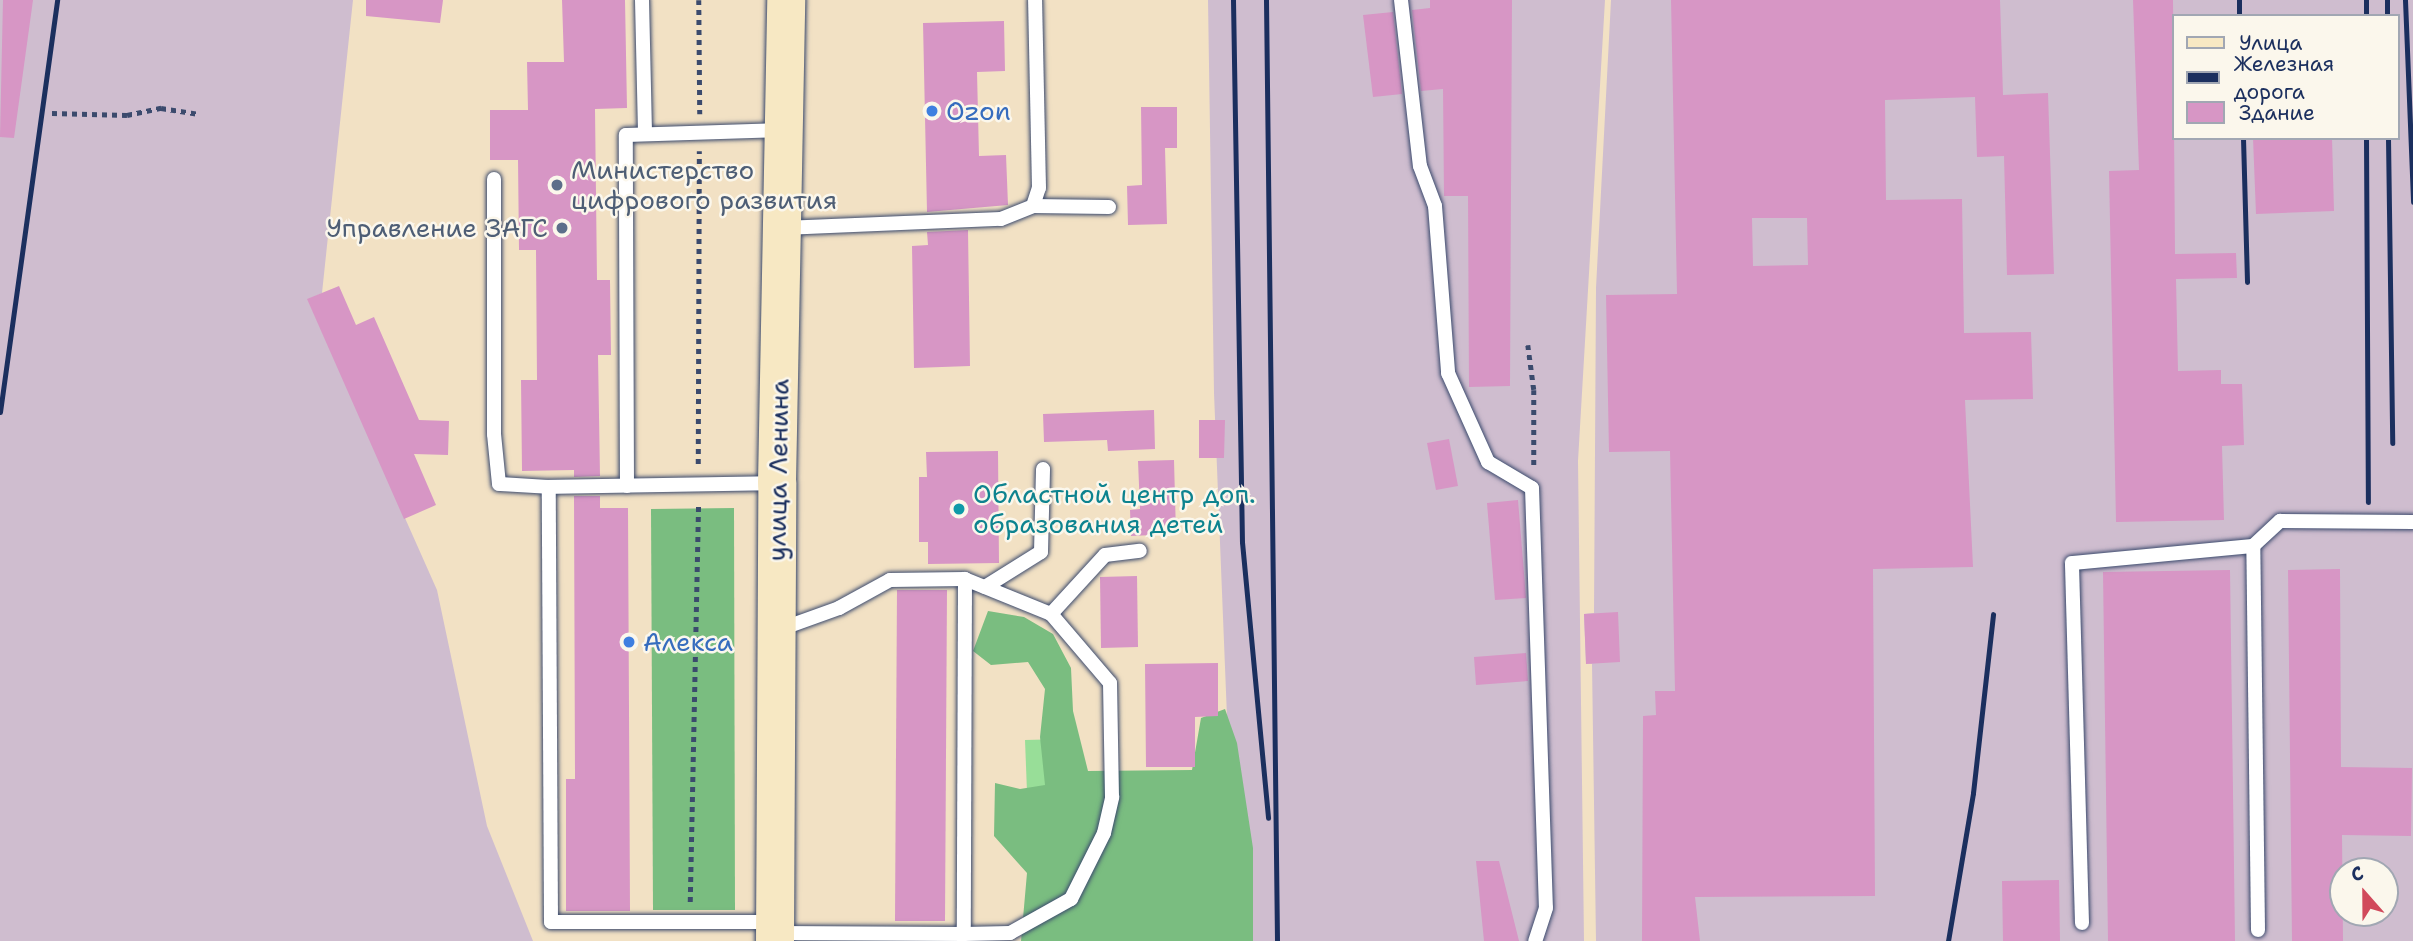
<!DOCTYPE html>
<html>
<head>
<meta charset="utf-8">
<style>
  body { margin:0 }
  #map { position:relative; width:2413px; height:941px; overflow:hidden; background:#f2e1c4; font-family:"Shantell Sans",sans-serif }
  div>[style] { position:absolute }
  .industrial>* { inset:0; background:#cfbdcf }
  .green>* { inset:0; background:#98de98 }
  .forest>* { inset:0; background:#7abd80 }
  .building>* { inset:0; background:#d796c5 }
  .path>* { height:4.5px; margin-top:-2.25px; transform-origin:0; background:repeating-linear-gradient(90deg,#3b4a6d 0 5px,transparent 0 10px) }
  .roads { filter:drop-shadow(0 0 2px #3b4a6d) drop-shadow(0 0 2px #3b4a6d) }
  .service>* { height:14px; margin:-7px; padding:0 7px; transform-origin:7px; border-radius:7px; background:#fff }
  .secondary>* { height:38px; margin:-19px; padding:0 19px; transform-origin:19px; border-radius:19px; background:#f7e8c3 }
  .rail>* { height:5px; margin:-2.5px; padding:0 2.5px; transform-origin:2.5px; border-radius:2.5px; background:#1b2f5e }
  .dots>* { width:19px; height:19px; translate:-50% -50%; box-sizing:border-box; border:4px solid #fbf7ec; border-radius:50% }
  span { translate:-50% -50%; white-space:nowrap; text-align:center; line-height:1.15; -webkit-text-stroke:5px #fbf7ec; paint-order:stroke }
  .shop-label { font-size:26px; color:#366cbe }
  .left { translate:0 -50%; text-align:left }
  .service-label { font-size:26px; color:#4e5e75 }
  .right { translate:-100% -50%; text-align:right }
  .street-label { font-size:26px; color:#1b2f5e }
  .culture-label { font-size:26px; color:#0d838f }
  .legend { position:absolute; left:2172px; top:14px; width:228px; height:126px; box-sizing:border-box; background:#fbf7ec; border:2px solid #a1a7b3; margin:0; padding:9px 12px; list-style:none; font-size:21px; color:#1b2f5e }
  .legend li { display:flex; align-items:center; gap:14px; height:35px }
  .legend b { width:35px; border:2px solid #a1a7b3 }
  .north { position:absolute; left:2329px; top:857px; width:70px; height:70px; box-sizing:border-box; background:#fbf7ec; border:2px solid #a1a7b3; border-radius:50%; rotate:339deg; font-size:19px; font-weight:700; line-height:28px; text-align:center; color:#1b2f5e }
  .north::after { content:''; display:block; margin:auto; width:24px; height:32px; background:#d1495b; clip-path:polygon(50% 0,100% 100%,50% 72%,0 100%) }
</style>
</head>
<body>
<div id="map">
  <div class="industrial">
    <div style="clip-path:polygon(0 0,353px 0,322px 293px,308px 300px,437px 590px,487px 826px,533px 941px,0 941px)"></div>
    <div style="clip-path:polygon(1208px 0,1605px 0,1578px 461px,1584px 941px,1236px 941px,1214px 393px)"></div>
    <div style="clip-path:polygon(evenodd,1611px 0,2413px 0,2413px 941px,1596px 941px,1592px 664px,1586px 663px,1584px 614px,1594px 613px,1596px 288px,1611px 0,2173px 16px,2397px 16px,2397px 138px,2173px 138px,2173px 16px,1611px 0,2343px 871px,2385px 871px,2385px 913px,2343px 913px,2343px 871px)"></div>
  </div>
  <div class="green">
    <div style="clip-path:polygon(1065px 739px,1068px 816px,1028px 818px,1025px 740px)"></div>
  </div>
  <div class="forest">
    <div style="clip-path:polygon(734px 508px,735px 910px,653px 910px,651px 509px)"></div>
    <div style="clip-path:polygon(988px 611px,1024px 617px,1053px 634px,1071px 668px,1073px 711px,1088px 771px,1192px 770px,1201px 718px,1225px 709px,1237px 743px,1253px 848px,1253px 941px,1021px 941px,1027px 873px,994px 836px,995px 783px,1020px 789px,1045px 785px,1040px 737px,1045px 689px,1028px 662px,991px 665px,973px 651px)"></div>
  </div>
  <div class="building">
    <div style="clip-path:polygon(3px 0,33px 0,14px 138px,0 137px)"></div>
    <div style="clip-path:polygon(366px 0,443px 0,440px 23px,366px 16px)"></div>
    <div style="clip-path:polygon(562px 0,625px 0,627px 108px,595px 109px,597px 280px,610px 280px,611px 355px,598px 355px,600px 476px,574px 477px,574px 470px,522px 471px,521px 380px,537px 380px,536px 250px,519px 250px,518px 160px,490px 160px,490px 110px,528px 110px,527px 62px,564px 62px)"></div>
    <div style="clip-path:polygon(1430px 0,1512px 0,1510px 386px,1469px 387px,1468px 196px,1444px 196px,1443px 89px,1421px 91px,1412px 10px,1430px 8px)"></div>
    <div style="clip-path:polygon(evenodd,1671px 0,2000px 0,2003px 95px,2048px 93px,2054px 274px,2007px 275px,2004px 156px,1977px 157px,1975px 97px,1885px 100px,1886px 200px,1962px 199px,1964px 333px,2031px 332px,2033px 399px,1965px 400px,1973px 567px,1873px 569px,1875px 896px,1695px 897px,1700px 941px,1642px 941px,1643px 716px,1656px 715px,1655px 691px,1675px 691px,1670px 451px,1609px 452px,1606px 295px,1677px 294px,1671px 0,1752px 218px,1807px 218px,1808px 265px,1753px 266px,1752px 218px)"></div>
    <div style="clip-path:polygon(2133px 0,2173px 0,2175px 254px,2236px 253px,2237px 278px,2176px 279px,2178px 371px,2221px 370px,2221px 384px,2242px 384px,2244px 445px,2222px 446px,2224px 520px,2116px 522px,2109px 171px,2139px 170px)"></div>
    <div style="clip-path:polygon(1393px 12px,1402px 94px,1373px 97px,1363px 15px)"></div>
    <div style="clip-path:polygon(1004px 21px,1005px 71px,977px 72px,979px 156px,1006px 155px,1008px 205px,927px 212px,923px 23px)"></div>
    <div style="clip-path:polygon(1141px 107px,1177px 107px,1177px 148px,1165px 148px,1167px 224px,1128px 225px,1127px 186px,1142px 185px)"></div>
    <div style="clip-path:polygon(2253px 138px,2332px 138px,2334px 211px,2256px 214px)"></div>
    <div style="clip-path:polygon(968px 230px,970px 366px,914px 368px,912px 246px,928px 245px,927px 232px)"></div>
    <div style="clip-path:polygon(339px 286px,356px 325px,374px 317px,419px 420px,449px 421px,448px 455px,414px 454px,436px 505px,404px 519px,307px 299px)"></div>
    <div style="clip-path:polygon(1154px 410px,1155px 449px,1108px 451px,1107px 440px,1044px 442px,1043px 414px)"></div>
    <div style="clip-path:polygon(1199px 420px,1225px 420px,1224px 458px,1199px 458px)"></div>
    <div style="clip-path:polygon(1449px 439px,1458px 486px,1436px 490px,1427px 443px)"></div>
    <div style="clip-path:polygon(998px 451px,999px 563px,928px 564px,928px 542px,919px 542px,919px 477px,927px 477px,926px 452px)"></div>
    <div style="clip-path:polygon(1174px 460px,1176px 534px,1131px 536px,1130px 510px,1140px 509px,1138px 461px)"></div>
    <div style="clip-path:polygon(574px 496px,600px 496px,600px 508px,628px 508px,630px 911px,566px 911px,566px 779px,575px 779px)"></div>
    <div style="clip-path:polygon(1518px 500px,1526px 598px,1495px 600px,1487px 503px)"></div>
    <div style="clip-path:polygon(2340px 569px,2341px 767px,2412px 768px,2411px 836px,2342px 835px,2343px 941px,2292px 941px,2288px 570px)"></div>
    <div style="clip-path:polygon(2230px 570px,2235px 941px,2108px 941px,2103px 572px)"></div>
    <div style="clip-path:polygon(1137px 576px,1138px 647px,1101px 648px,1100px 577px)"></div>
    <div style="clip-path:polygon(897px 590px,947px 590px,945px 921px,895px 921px)"></div>
    <div style="clip-path:polygon(1618px 612px,1620px 662px,1586px 664px,1584px 614px)"></div>
    <div style="clip-path:polygon(1526px 653px,1528px 681px,1476px 685px,1474px 657px)"></div>
    <div style="clip-path:polygon(1218px 663px,1218px 716px,1195px 717px,1195px 767px,1146px 767px,1145px 664px)"></div>
    <div style="clip-path:polygon(1476px 861px,1499px 861px,1519px 941px,1484px 941px)"></div>
    <div style="clip-path:polygon(2059px 880px,2060px 941px,2003px 941px,2002px 881px)"></div>
  </div>
  <div class="path">
    <div style="left:699px;top:0;width:114px;rotate:89.5deg"></div>
    <div style="left:52px;top:113px;width:75px;rotate:1.5deg"></div>
    <div style="left:127px;top:115px;width:35px;rotate:-12deg"></div>
    <div style="left:161px;top:108px;width:37px;rotate:9deg"></div>
    <div style="left:1528px;top:345px;width:45px;rotate:82.4deg"></div>
    <div style="left:1534px;top:390px;width:76px;rotate:90deg"></div>
    <div style="left:698px;top:464px;width:313px;rotate:-89.8deg"></div>
    <div style="left:690px;top:902px;width:398px;rotate:-88.8deg"></div>
  </div>
  <div class="roads">
    <div class="service">
      <div style="left:642px;top:0;width:132px;rotate:88.7deg"></div>
      <div style="left:1401px;top:0;width:167px;rotate:83.5deg"></div>
      <div style="left:1420px;top:166px;width:43px;rotate:69.4deg"></div>
      <div style="left:1435px;top:206px;width:168px;rotate:85.5deg"></div>
      <div style="left:1448px;top:373px;width:98px;rotate:65.8deg"></div>
      <div style="left:1488px;top:462px;width:51px;rotate:30.6deg"></div>
      <div style="left:1532px;top:488px;width:420px;rotate:88.1deg"></div>
      <div style="left:1546px;top:908px;width:35px;rotate:108deg"></div>
      <div style="left:494px;top:179px;width:255px;rotate:90deg"></div>
      <div style="left:494px;top:434px;width:50px;rotate:84.3deg"></div>
      <div style="left:499px;top:484px;width:50px;rotate:3.4deg"></div>
      <div style="left:1033px;top:206px;width:76px;rotate:0.8deg"></div>
      <div style="left:783px;top:228px;width:218px;rotate:-2.4deg"></div>
      <div style="left:1001px;top:219px;width:35px;rotate:-22deg"></div>
      <div style="left:1033px;top:206px;width:19px;rotate:-72deg"></div>
      <div style="left:1039px;top:188px;width:188px;rotate:-91.2deg"></div>
      <div style="left:627px;top:486px;width:351px;rotate:-90.2deg"></div>
      <div style="left:626px;top:135px;width:158px;rotate:-1.8deg"></div>
      <div style="left:985px;top:587px;width:66px;rotate:-32deg"></div>
      <div style="left:1041px;top:552px;width:83px;rotate:-88.6deg"></div>
      <div style="left:1051px;top:614px;width:80px;rotate:-47.5deg"></div>
      <div style="left:1105px;top:555px;width:35px;rotate:-7deg"></div>
      <div style="left:778px;top:630px;width:65px;rotate:-19.8deg"></div>
      <div style="left:839px;top:608px;width:58px;rotate:-28.8deg"></div>
      <div style="left:890px;top:580px;width:75px;rotate:-0.8deg"></div>
      <div style="left:775px;top:922px;width:224px;rotate:180deg"></div>
      <div style="left:551px;top:922px;width:435px;rotate:-90.3deg"></div>
      <div style="left:549px;top:487px;width:228px;rotate:-1deg"></div>
      <div style="left:2082px;top:923px;width:360px;rotate:-91.6deg"></div>
      <div style="left:2072px;top:563px;width:182px;rotate:-5.4deg"></div>
      <div style="left:2258px;top:930px;width:384px;rotate:-90.7deg"></div>
      <div style="left:2253px;top:546px;width:37px;rotate:-43deg"></div>
      <div style="left:2280px;top:521px;width:133px;rotate:0.4deg"></div>
      <div style="left:776px;top:933px;width:188px;rotate:0.3deg"></div>
      <div style="left:964px;top:934px;width:46px;rotate:-1.2deg"></div>
      <div style="left:1010px;top:933px;width:70px;rotate:-29.1deg"></div>
      <div style="left:1071px;top:899px;width:74px;rotate:-63.4deg"></div>
      <div style="left:1104px;top:833px;width:37px;rotate:-77deg"></div>
      <div style="left:1112px;top:797px;width:114px;rotate:-91deg"></div>
      <div style="left:1110px;top:683px;width:91px;rotate:-130.5deg"></div>
      <div style="left:1051px;top:614px;width:93px;rotate:-157.9deg"></div>
      <div style="left:965px;top:579px;width:355px;rotate:90.2deg"></div>
    </div>
    <div class="secondary">
      <div style="left:775px;top:941px;width:458px;rotate:-89.7deg"></div>
      <div style="left:777px;top:483px;width:483px;rotate:-88.9deg"></div>
    </div>
  </div>
  <div class="rail">
    <div style="left:1233px;top:0;width:542px;rotate:89.05deg"></div>
    <div style="left:1242px;top:542px;width:277px;rotate:84.6deg"></div>
    <div style="left:1266px;top:0;width:941px;rotate:89.33deg"></div>
    <div style="left:2239px;top:0;width:16px;rotate:90deg"></div>
    <div style="left:2366px;top:0;width:16px;rotate:90deg"></div>
    <div style="left:2387px;top:0;width:16px;rotate:90deg"></div>
    <div style="left:2405px;top:0;width:202px;rotate:87.7deg"></div>
    <div style="left:2243px;top:138px;width:144px;rotate:88.4deg"></div>
    <div style="left:2366px;top:138px;width:364px;rotate:89.7deg"></div>
    <div style="left:2388px;top:138px;width:305px;rotate:89.2deg"></div>
    <div style="left:0;top:412px;width:416px;rotate:-82.1deg"></div>
    <div style="left:1948px;top:941px;width:150px;rotate:-80.4deg"></div>
    <div style="left:1973px;top:793px;width:180px;rotate:-83.6deg"></div>
  </div>
  <div class="dots">
    <div style="left:932px;top:111px;background:#3f7fe0"></div>
    <div style="left:557px;top:185px;background:#5c6f8a"></div>
    <div style="left:562px;top:228px;background:#5c6f8a"></div>
    <div style="left:959px;top:509px;background:#0f9aa8"></div>
    <div style="left:629px;top:642px;background:#3f7fe0"></div>
  </div>
  <div class="shop-label">
    <span class="left" style="left:946px;top:111px">Ozon</span>
    <span class="left" style="left:643px;top:642px">Алекса</span>
  </div>
  <div class="service-label">
    <span class="left" style="left:571px;top:185px">Министерство<br>цифрового развития</span>
    <span class="right" style="left:548px;top:228px">Управление ЗАГС</span>
  </div>
  <div class="street-label">
    <span style="left:778px;top:470px;rotate:-89deg">улица Ленина</span>
  </div>
  <div class="culture-label">
    <span class="left" style="left:973px;top:509px">Областной центр доп.<br>образования детей</span>
  </div>
  <ul class="legend">
  <li><b style="height:9px;background:#f7e8c3"></b>Улица</li>
  <li><b style="height:9px;background:#1b2f5e"></b>Железная дорога</li>
  <li><b style="height:19px;background:#d796c5"></b>Здание</li>
  </ul>
  <div class="north">С</div>
</div>
</body>
</html>
